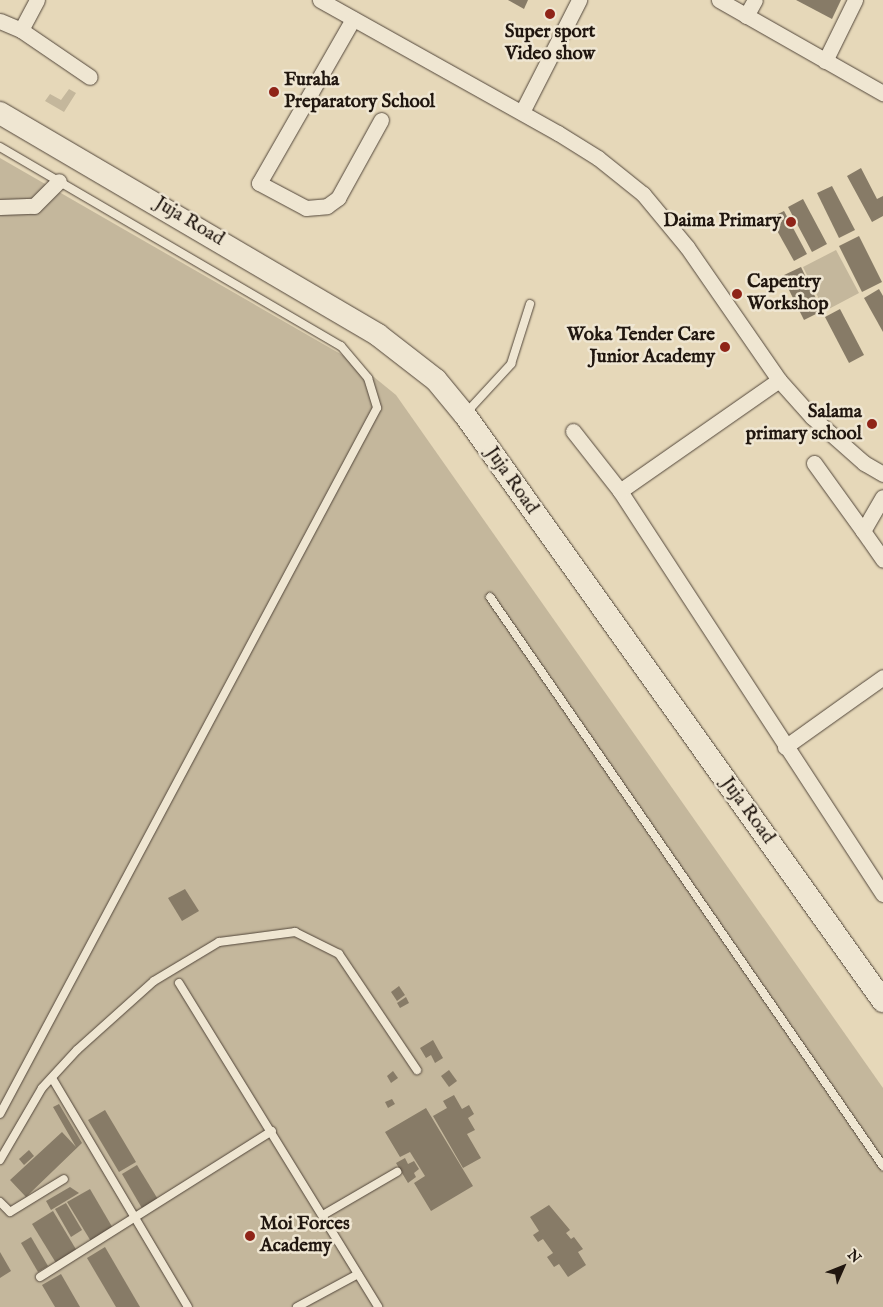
<!DOCTYPE html>
<html>
<head>
<meta charset="utf-8">
<style>
  body { margin:0 }
  #map { position:relative; width:883px; height:1307px; overflow:hidden; background:#e6d8b9; font-family:"IM FELL English",serif }
  div>[style] { position:absolute }
  .green>* { inset:0; background:#c4b79c }
  .building>* { inset:0; background:#877b67 }
  .roads { filter:drop-shadow(0 0 1px #52463a) drop-shadow(0 0 1px #52463a) }
  .service>* { height:8px; margin:-4px; padding:0 4px; transform-origin:4px; border-radius:4px; background:#efe6d2 }
  .minor>* { height:15px; margin:-7.5px; padding:0 7.5px; transform-origin:7.5px; border-radius:7.5px; background:#efe6d2 }
  .secondary>* { height:22px; margin:-11px; padding:0 11px; transform-origin:11px; border-radius:11px; background:#efe6d2 }
  .dots>* { width:14px; height:14px; translate:-50% -50%; box-sizing:border-box; border:2px solid #efe6d2; border-radius:50% }
  span { translate:-50% -50%; white-space:nowrap; text-align:center; line-height:1.15; -webkit-text-stroke:5px #efe6d2; paint-order:stroke }
  .poi-label { font-size:19px; color:#20160f; font-weight:700 }
  .left { translate:0 -50%; text-align:left }
  .right { translate:-100% -50%; text-align:right }
  .street-label { font-size:19px; color:#20160f }
  .north { position:absolute; left:818px; top:1242px; width:50px; height:50px; -webkit-text-stroke:4px #efe6d2; paint-order:stroke; rotate:46deg; font-size:14px; font-weight:700; line-height:20px; text-align:center; color:#20160f }
  .north::after { content:''; display:block; margin:auto; width:18px; height:22px; background:#20160f; clip-path:polygon(50% 0,100% 100%,50% 72%,0 100%) }
</style>
</head>
<body>
<div id="map">
  <div class="green">
    <div style="clip-path:polygon(69px 89px,76px 93px,64px 112px,45px 101px,50px 94px,61px 100px)"></div>
    <div style="clip-path:polygon(0 158px,358px 364px,396px 395px,883px 1088px,883px 1307px,0 1307px)"></div>
    <div style="clip-path:polygon(836px 250px,859px 293px,825px 311px,803px 267px)"></div>
  </div>
  <div class="building">
    <div style="clip-path:polygon(508px 0,528px 0,524px 9px)"></div>
    <div style="clip-path:polygon(796px 0,841px 0,832px 19px)"></div>
    <div style="clip-path:polygon(861px 168px,877px 199px,883px 196px,883px 216px,872px 222px,847px 176px)"></div>
    <div style="clip-path:polygon(832px 186px,855px 230px,839px 238px,817px 193px)"></div>
    <div style="clip-path:polygon(803px 199px,827px 244px,812px 252px,788px 207px)"></div>
    <div style="clip-path:polygon(784px 211px,807px 254px,794px 261px,770px 218px)"></div>
    <div style="clip-path:polygon(859px 236px,882px 282px,862px 292px,839px 246px)"></div>
    <div style="clip-path:polygon(801px 267px,822px 311px,804px 320px,782px 276px)"></div>
    <div style="clip-path:polygon(879px 289px,883px 296px,883px 332px,864px 298px)"></div>
    <div style="clip-path:polygon(840px 309px,864px 355px,849px 363px,825px 317px)"></div>
    <div style="clip-path:polygon(185px 889px,199px 911px,182px 921px,168px 898px)"></div>
    <div style="clip-path:polygon(399px 986px,405px 995px,397px 1001px,391px 992px)"></div>
    <div style="clip-path:polygon(406px 997px,409px 1003px,400px 1008px,397px 1003px)"></div>
    <div style="clip-path:polygon(433px 1040px,443px 1058px,435px 1063px,431px 1055px,426px 1058px,420px 1048px)"></div>
    <div style="clip-path:polygon(449px 1070px,457px 1081px,449px 1087px,441px 1076px)"></div>
    <div style="clip-path:polygon(393px 1071px,398px 1078px,391px 1083px,387px 1076px)"></div>
    <div style="clip-path:polygon(454px 1095px,462px 1109px,469px 1105px,474px 1114px,468px 1118px,475px 1130px,467px 1134px,481px 1158px,463px 1168px,433px 1116px,447px 1108px,443px 1101px)"></div>
    <div style="clip-path:polygon(392px 1099px,395px 1104px,388px 1108px,385px 1102px)"></div>
    <div style="clip-path:polygon(59px 1104px,82px 1143px,26px 1197px,10px 1180px,62px 1132px,76px 1147px,53px 1107px)"></div>
    <div style="clip-path:polygon(426px 1108px,473px 1186px,431px 1211px,414px 1183px,425px 1176px,410px 1152px,400px 1157px,385px 1132px)"></div>
    <div style="clip-path:polygon(105px 1110px,136px 1162px,119px 1172px,88px 1120px)"></div>
    <div style="clip-path:polygon(29px 1150px,34px 1156px,24px 1165px,19px 1159px)"></div>
    <div style="clip-path:polygon(405px 1158px,408px 1164px,414px 1161px,419px 1169px,414px 1173px,416px 1177px,408px 1183px,396px 1163px)"></div>
    <div style="clip-path:polygon(137px 1165px,159px 1201px,143px 1210px,122px 1174px)"></div>
    <div style="clip-path:polygon(70px 1187px,79px 1193px,51px 1210px,46px 1201px)"></div>
    <div style="clip-path:polygon(90px 1189px,114px 1230px,92px 1243px,67px 1202px)"></div>
    <div style="clip-path:polygon(66px 1203px,82px 1230px,71px 1237px,55px 1209px)"></div>
    <div style="clip-path:polygon(549px 1205px,570px 1230px,566px 1233px,571px 1239px,574px 1237px,583px 1249px,578px 1252px,586px 1265px,568px 1277px,559px 1264px,554px 1267px,547px 1257px,553px 1253px,543px 1239px,538px 1242px,533px 1235px,539px 1231px,530px 1217px)"></div>
    <div style="clip-path:polygon(53px 1211px,77px 1251px,56px 1263px,32px 1224px)"></div>
    <div style="clip-path:polygon(31px 1237px,48px 1266px,38px 1272px,21px 1243px)"></div>
    <div style="clip-path:polygon(105px 1247px,140px 1307px,116px 1307px,87px 1258px)"></div>
    <div style="clip-path:polygon(0 1252px,11px 1271px,0 1278px)"></div>
    <div style="clip-path:polygon(61px 1274px,80px 1307px,55px 1307px,42px 1285px)"></div>
  </div>
  <div class="roads">
    <div class="service">
      <div style="left:0;top:147px;width:395px;rotate:30.3deg"></div>
      <div style="left:341px;top:346px;width:42px;rotate:49.8deg"></div>
      <div style="left:368px;top:378px;width:31px;rotate:73deg"></div>
      <div style="left:377px;top:408px;width:800px;rotate:118.1deg"></div>
      <div style="left:466px;top:413px;width:67px;rotate:-47.4deg"></div>
      <div style="left:511px;top:364px;width:63px;rotate:-72.4deg"></div>
      <div style="left:490px;top:597px;width:692px;rotate:55.37deg"></div>
      <div style="left:179px;top:983px;width:380px;rotate:58.4deg"></div>
      <div style="left:52px;top:1078px;width:266px;rotate:59.3deg"></div>
      <div style="left:0;top:1160px;width:83px;rotate:-59.7deg"></div>
      <div style="left:42px;top:1088px;width:52px;rotate:-47.4deg"></div>
      <div style="left:77px;top:1050px;width:103px;rotate:-41.9deg"></div>
      <div style="left:154px;top:981px;width:76px;rotate:-31deg"></div>
      <div style="left:219px;top:942px;width:77px;rotate:-7.5deg"></div>
      <div style="left:295px;top:932px;width:49px;rotate:26.6deg"></div>
      <div style="left:339px;top:954px;width:140px;rotate:56.1deg"></div>
      <div style="left:0;top:1202px;width:14px;rotate:45deg"></div>
      <div style="left:10px;top:1212px;width:63px;rotate:-31.4deg"></div>
      <div style="left:323px;top:1215px;width:86px;rotate:-30.2deg"></div>
      <div style="left:40px;top:1277px;width:274px;rotate:-32.2deg"></div>
      <div style="left:297px;top:1307px;width:69px;rotate:-28.4deg"></div>
    </div>
    <div class="minor">
      <div style="left:320px;top:0;width:273px;rotate:29.2deg"></div>
      <div style="left:558px;top:133px;width:47px;rotate:32deg"></div>
      <div style="left:598px;top:158px;width:58px;rotate:38.7deg"></div>
      <div style="left:643px;top:194px;width:69px;rotate:50.3deg"></div>
      <div style="left:687px;top:247px;width:162px;rotate:55.3deg"></div>
      <div style="left:779px;top:380px;width:50px;rotate:48.3deg"></div>
      <div style="left:812px;top:417px;width:69px;rotate:41.5deg"></div>
      <div style="left:864px;top:463px;width:22px;rotate:30deg"></div>
      <div style="left:719px;top:0;width:189px;rotate:29.6deg"></div>
      <div style="left:746px;top:16px;width:18px;rotate:-61deg"></div>
      <div style="left:353px;top:19px;width:189px;rotate:119.8deg"></div>
      <div style="left:259px;top:183px;width:53px;rotate:28deg"></div>
      <div style="left:306px;top:208px;width:21px;rotate:-5deg"></div>
      <div style="left:327px;top:206px;width:14px;rotate:-36deg"></div>
      <div style="left:338px;top:198px;width:89px;rotate:-61.1deg"></div>
      <div style="left:0;top:21px;width:23px;rotate:23deg"></div>
      <div style="left:21px;top:30px;width:83px;rotate:34.3deg"></div>
      <div style="left:21px;top:30px;width:34px;rotate:-62deg"></div>
      <div style="left:825px;top:61px;width:68px;rotate:-63.8deg"></div>
      <div style="left:522px;top:112px;width:126px;rotate:-63deg"></div>
      <div style="left:0;top:207px;width:34px;rotate:-2deg"></div>
      <div style="left:34px;top:206px;width:35px;rotate:-45deg"></div>
      <div style="left:779px;top:380px;width:194px;rotate:145.1deg"></div>
      <div style="left:620px;top:491px;width:481px;rotate:56.9deg"></div>
      <div style="left:573px;top:431px;width:76px;rotate:51.9deg"></div>
      <div style="left:814px;top:463px;width:84px;rotate:54.2deg"></div>
      <div style="left:863px;top:531px;width:39px;rotate:-60deg"></div>
      <div style="left:863px;top:531px;width:35px;rotate:55deg"></div>
      <div style="left:785px;top:747px;width:120px;rotate:-35.5deg"></div>
    </div>
    <div class="secondary">
      <div style="left:0;top:113px;width:438px;rotate:30.4deg"></div>
      <div style="left:378px;top:335px;width:73px;rotate:37.8deg"></div>
      <div style="left:436px;top:380px;width:45px;rotate:50.4deg"></div>
      <div style="left:465px;top:415px;width:720px;rotate:54.5deg"></div>
    </div>
  </div>
  <div class="dots">
    <div style="left:550px;top:14px;background:#8f2418"></div>
    <div style="left:274px;top:92px;background:#8f2418"></div>
    <div style="left:791px;top:222px;background:#8f2418"></div>
    <div style="left:737px;top:294px;background:#8f2418"></div>
    <div style="left:725px;top:347px;background:#8f2418"></div>
    <div style="left:872px;top:424px;background:#8f2418"></div>
    <div style="left:250px;top:1236px;background:#8f2418"></div>
  </div>
  <div class="poi-label">
    <span style="left:550px;top:44px">Super sport<br>Video show</span>
    <span class="left" style="left:284px;top:92px">Furaha<br>Preparatory School</span>
    <span class="right" style="left:781px;top:222px">Daima Primary</span>
    <span class="left" style="left:747px;top:294px">Capentry<br>Workshop</span>
    <span class="right" style="left:715px;top:347px">Woka Tender Care<br>Junior Academy</span>
    <span class="right" style="left:862px;top:424px">Salama<br>primary school</span>
    <span class="left" style="left:260px;top:1236px">Moi Forces<br>Academy</span>
  </div>
  <div class="street-label">
    <span style="left:189px;top:222px;rotate:31deg">Juja Road</span>
    <span style="left:511px;top:481px;rotate:55deg">Juja Road</span>
    <span style="left:747px;top:811px;rotate:54deg">Juja Road</span>
  </div>
  <div class="north">N</div>
</div>
</body>
</html>
